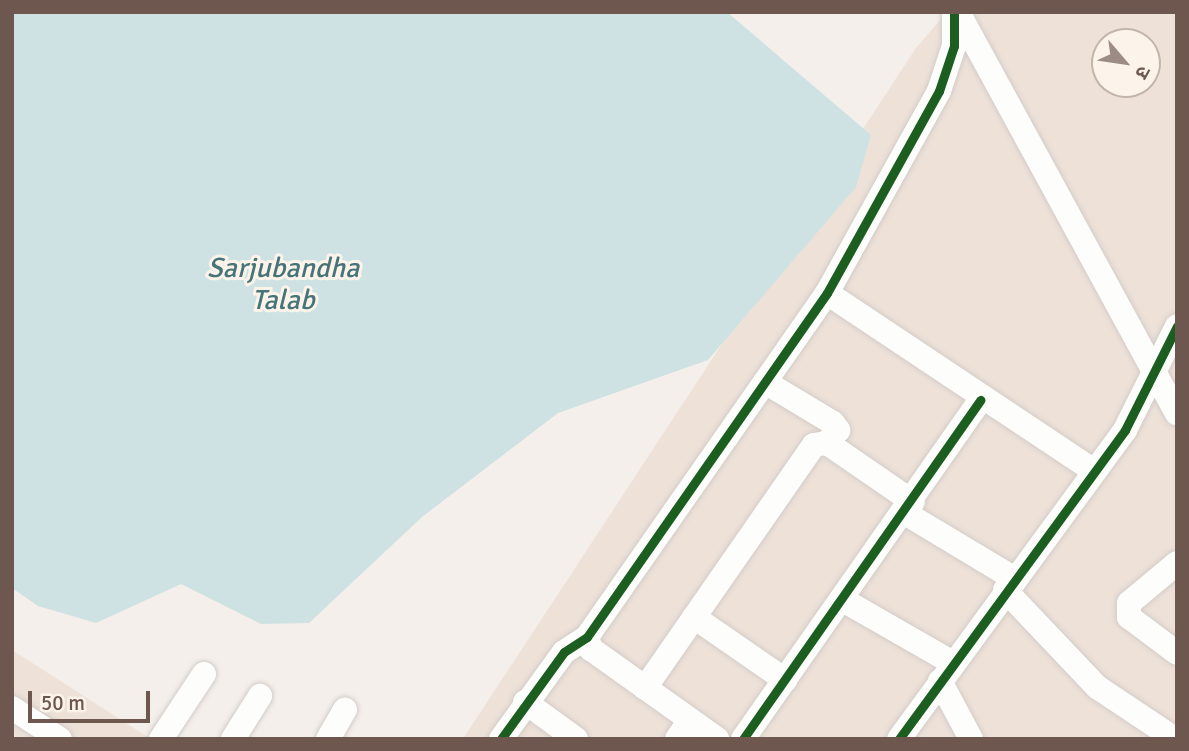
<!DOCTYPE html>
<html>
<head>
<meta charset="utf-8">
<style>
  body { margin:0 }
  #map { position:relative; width:1189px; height:751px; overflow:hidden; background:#f4efea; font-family:Signika,"Noto Sans Devanagari",sans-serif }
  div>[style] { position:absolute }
  .residential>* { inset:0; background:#ede1d8 }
  .water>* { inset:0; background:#cee2e3 }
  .roads { filter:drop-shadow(0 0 2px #d3ccc8) drop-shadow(0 0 2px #d3ccc8) }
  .minor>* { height:24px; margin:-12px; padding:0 12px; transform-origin:12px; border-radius:12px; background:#fdfdfc }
  .cycleway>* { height:9px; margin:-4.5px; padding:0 4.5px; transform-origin:4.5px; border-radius:4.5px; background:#1b5e20 }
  span { translate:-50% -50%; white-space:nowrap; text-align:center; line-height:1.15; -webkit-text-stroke:6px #fcf4eb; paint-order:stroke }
  .water-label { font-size:28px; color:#477478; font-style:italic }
  .frame { position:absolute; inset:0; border:14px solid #6e574e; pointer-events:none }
  .north { position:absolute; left:1091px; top:28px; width:70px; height:70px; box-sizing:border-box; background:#fcf4eb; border:2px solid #c3b5ac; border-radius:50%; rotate:119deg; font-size:19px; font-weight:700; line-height:28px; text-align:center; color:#6e574e }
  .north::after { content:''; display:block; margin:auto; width:24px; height:32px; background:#9d8c85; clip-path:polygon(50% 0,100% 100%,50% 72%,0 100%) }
  .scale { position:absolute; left:28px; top:691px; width:122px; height:32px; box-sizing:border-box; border:4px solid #6e574e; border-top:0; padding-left:9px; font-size:21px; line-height:24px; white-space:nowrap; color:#6e574e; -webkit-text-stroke:5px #fcf4eb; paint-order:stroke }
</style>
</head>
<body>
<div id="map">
  <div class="residential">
    <div style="clip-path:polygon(evenodd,947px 12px,1177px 12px,1177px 739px,463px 739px,916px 48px,947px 12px,1105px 42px,1147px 42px,1147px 84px,1105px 84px,1105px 42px)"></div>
    <div style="clip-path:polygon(12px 650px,151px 739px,12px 739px)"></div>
  </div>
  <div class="water">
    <div style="clip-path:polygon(12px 12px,727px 12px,871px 135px,856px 187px,708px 360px,558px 413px,422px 517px,309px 623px,261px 624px,181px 584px,96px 623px,38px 606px,12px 588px)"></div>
  </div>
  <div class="roads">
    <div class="minor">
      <div style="left:958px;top:12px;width:457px;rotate:61.4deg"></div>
      <div style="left:827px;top:293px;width:321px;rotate:33.7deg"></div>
      <div style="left:765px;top:382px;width:79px;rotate:31.1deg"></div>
      <div style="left:833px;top:423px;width:9px;rotate:54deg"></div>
      <div style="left:838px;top:430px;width:17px;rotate:130deg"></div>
      <div style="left:905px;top:513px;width:126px;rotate:31deg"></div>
      <div style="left:1177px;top:563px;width:62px;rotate:140.2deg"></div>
      <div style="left:1129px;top:603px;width:14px;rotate:90deg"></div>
      <div style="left:1129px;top:617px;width:60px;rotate:36.9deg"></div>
      <div style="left:1005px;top:590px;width:134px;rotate:46.5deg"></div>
      <div style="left:1097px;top:687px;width:83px;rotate:33.7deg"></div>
      <div style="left:843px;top:600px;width:127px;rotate:29.8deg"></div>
      <div style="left:694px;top:617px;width:111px;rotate:34.7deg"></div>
      <div style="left:587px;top:637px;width:13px;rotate:72deg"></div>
      <div style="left:591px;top:649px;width:155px;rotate:35.5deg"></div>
      <div style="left:940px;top:681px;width:66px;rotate:61.9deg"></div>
      <div style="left:645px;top:688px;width:296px;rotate:-55.2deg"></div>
      <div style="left:814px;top:445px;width:13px;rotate:-9deg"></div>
      <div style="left:827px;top:443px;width:104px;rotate:34.5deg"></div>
      <div style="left:525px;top:702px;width:63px;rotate:36deg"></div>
      <div style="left:12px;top:708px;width:57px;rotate:32.9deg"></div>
      <div style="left:161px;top:739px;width:78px;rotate:-56.5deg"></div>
      <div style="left:233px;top:739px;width:51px;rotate:-57.9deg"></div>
      <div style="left:328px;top:739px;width:34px;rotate:-60deg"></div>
      <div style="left:501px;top:739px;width:107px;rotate:-54.1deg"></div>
      <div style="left:564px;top:652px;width:27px;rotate:-33deg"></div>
      <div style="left:587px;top:637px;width:419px;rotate:-55.1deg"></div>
      <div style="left:827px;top:293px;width:231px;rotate:-61deg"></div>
      <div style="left:939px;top:91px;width:47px;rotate:-71.6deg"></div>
      <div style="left:954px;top:46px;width:34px;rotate:-90deg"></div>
      <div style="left:677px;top:739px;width:23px;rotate:-56deg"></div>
      <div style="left:743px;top:739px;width:414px;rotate:-55deg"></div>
      <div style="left:899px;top:739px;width:383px;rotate:-53.8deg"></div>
      <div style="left:1125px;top:430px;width:116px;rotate:-63.4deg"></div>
    </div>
  </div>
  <div class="cycleway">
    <div style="left:501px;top:739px;width:107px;rotate:-54.1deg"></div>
    <div style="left:564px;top:652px;width:27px;rotate:-33deg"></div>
    <div style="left:587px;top:637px;width:419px;rotate:-55.1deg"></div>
    <div style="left:827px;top:293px;width:231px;rotate:-61deg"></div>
    <div style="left:939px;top:91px;width:47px;rotate:-71.6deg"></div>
    <div style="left:954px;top:46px;width:34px;rotate:-90deg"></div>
    <div style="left:743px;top:739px;width:414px;rotate:-55deg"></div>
    <div style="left:899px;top:739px;width:383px;rotate:-53.8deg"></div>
    <div style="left:1125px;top:430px;width:116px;rotate:-63.4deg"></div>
  </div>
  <div class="water-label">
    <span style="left:283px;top:284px">Sarjubandha<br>Talab</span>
  </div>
  <div class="frame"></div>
  <div class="north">उ</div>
  <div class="scale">50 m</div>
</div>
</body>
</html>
